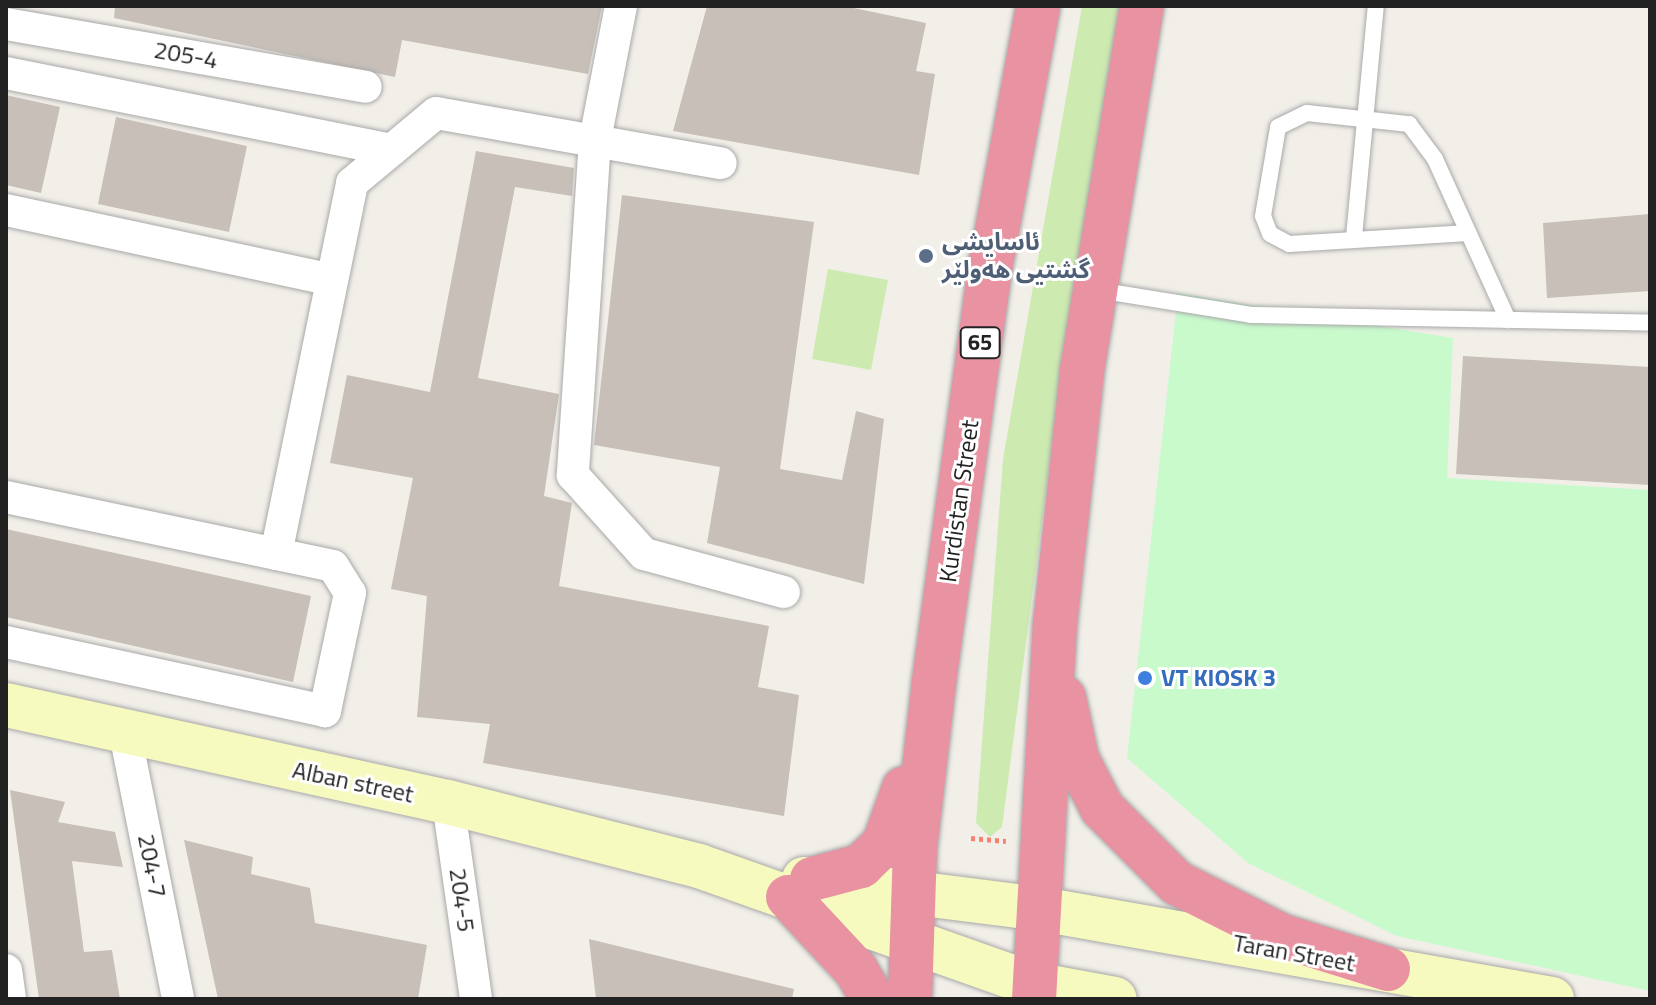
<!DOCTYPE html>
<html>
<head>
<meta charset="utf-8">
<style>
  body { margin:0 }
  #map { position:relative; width:1656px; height:1005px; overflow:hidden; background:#f2efe9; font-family:"Titillium Web","Noto Sans Arabic",sans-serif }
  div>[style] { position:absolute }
  .grass>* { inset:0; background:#cdebb0 }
  .park>* { inset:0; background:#c8facc }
  .building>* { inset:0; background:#c7bfb8 }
  .path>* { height:5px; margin-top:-2.5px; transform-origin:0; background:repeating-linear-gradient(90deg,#fa8072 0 4px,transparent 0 8px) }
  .roads { filter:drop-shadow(0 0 2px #a9a9a9) drop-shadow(0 0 2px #a9a9a9) }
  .lane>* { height:16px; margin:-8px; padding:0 8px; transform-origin:8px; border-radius:8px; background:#fff }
  .street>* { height:32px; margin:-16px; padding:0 16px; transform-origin:16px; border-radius:16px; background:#fff }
  .secondary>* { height:44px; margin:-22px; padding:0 22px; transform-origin:22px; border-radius:22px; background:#f7fabf }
  .highway>* { height:44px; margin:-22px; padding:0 22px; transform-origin:22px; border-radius:22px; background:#e892a2 }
  .dots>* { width:22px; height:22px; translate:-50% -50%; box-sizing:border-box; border:4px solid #fff; border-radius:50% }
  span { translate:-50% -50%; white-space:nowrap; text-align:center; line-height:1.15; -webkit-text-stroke:6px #fff; paint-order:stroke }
  .shield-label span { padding:2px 6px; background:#fff; border:2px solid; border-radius:6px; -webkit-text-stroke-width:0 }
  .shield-label { font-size:22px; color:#222; font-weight:700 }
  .street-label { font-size:24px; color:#222 }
  .service-label { font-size:24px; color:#4e5e75; font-weight:700 }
  .left { translate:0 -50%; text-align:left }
  .shop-label { font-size:24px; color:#366cbe; font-weight:700 }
  .frame { position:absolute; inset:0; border:8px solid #222; pointer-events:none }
</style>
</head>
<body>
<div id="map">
  <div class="grass">
    <div style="clip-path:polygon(1082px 6px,1129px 6px,1050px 459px,1002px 827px,990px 837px,976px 823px,1003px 459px)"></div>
    <div style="clip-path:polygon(828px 269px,888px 280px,871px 370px,812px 359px)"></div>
  </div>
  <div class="park">
    <div style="clip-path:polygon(1178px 293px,1453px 338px,1447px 478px,1650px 490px,1650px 991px,1397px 936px,1248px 863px,1127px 758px)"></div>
  </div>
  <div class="building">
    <div style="clip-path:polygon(115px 6px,602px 6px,588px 74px,402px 40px,395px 77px,114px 18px)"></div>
    <div style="clip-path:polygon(707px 6px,844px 6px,926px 23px,916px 71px,935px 74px,919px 175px,673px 131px)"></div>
    <div style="clip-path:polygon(6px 95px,60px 107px,41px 193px,6px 185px)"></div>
    <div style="clip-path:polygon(116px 117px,247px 146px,229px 232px,98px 204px)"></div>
    <div style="clip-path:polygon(476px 151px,574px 168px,572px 196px,515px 187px,478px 378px,559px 394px,544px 496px,572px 503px,559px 586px,769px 626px,758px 687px,799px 695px,784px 816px,483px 763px,490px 724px,417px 717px,427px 596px,391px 589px,413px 478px,330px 463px,347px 375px,430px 392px)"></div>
    <div style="clip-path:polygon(622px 195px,814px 222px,780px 469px,842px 480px,856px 411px,884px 419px,864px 584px,707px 543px,720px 467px,594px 445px)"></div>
    <div style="clip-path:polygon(1650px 214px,1650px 291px,1547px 298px,1543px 223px)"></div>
    <div style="clip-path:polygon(1463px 356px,1650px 367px,1650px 485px,1456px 474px)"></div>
    <div style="clip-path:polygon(6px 529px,311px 596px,293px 682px,6px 617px)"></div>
    <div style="clip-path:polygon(10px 790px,65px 802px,58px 822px,115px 832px,123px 867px,72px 861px,84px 952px,112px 950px,120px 999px,39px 999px)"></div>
    <div style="clip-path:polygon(184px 840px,253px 857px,251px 874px,310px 888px,315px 923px,427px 945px,418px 999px,218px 999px)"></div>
    <div style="clip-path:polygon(589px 939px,794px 989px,792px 999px,596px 999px)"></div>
  </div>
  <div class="path">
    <div style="left:971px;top:838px;width:35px;rotate:5deg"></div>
  </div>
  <div class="roads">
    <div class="lane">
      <div style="left:1468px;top:233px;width:179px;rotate:176.5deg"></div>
      <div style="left:1289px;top:244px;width:21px;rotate:-152deg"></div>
      <div style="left:1270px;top:234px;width:19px;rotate:-111deg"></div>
      <div style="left:1263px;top:216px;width:90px;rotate:-80.4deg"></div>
      <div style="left:1278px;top:127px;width:32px;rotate:-26deg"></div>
      <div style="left:1307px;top:113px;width:103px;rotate:6.2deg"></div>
      <div style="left:1409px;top:124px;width:44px;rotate:53.4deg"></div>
      <div style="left:1435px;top:159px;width:177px;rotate:65.6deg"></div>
      <div style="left:1354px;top:237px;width:232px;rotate:-84.6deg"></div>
      <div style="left:1097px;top:290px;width:156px;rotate:9.2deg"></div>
      <div style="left:1251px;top:315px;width:399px;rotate:1.1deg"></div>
    </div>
    <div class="street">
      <div style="left:621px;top:6px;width:136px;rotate:101deg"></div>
      <div style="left:595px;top:140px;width:336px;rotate:93.8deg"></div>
      <div style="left:573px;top:475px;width:106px;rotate:48.1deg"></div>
      <div style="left:644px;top:554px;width:145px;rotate:15.2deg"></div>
      <div style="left:6px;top:24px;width:365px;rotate:9.9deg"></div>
      <div style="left:6px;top:73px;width:393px;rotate:11.3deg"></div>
      <div style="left:6px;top:210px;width:333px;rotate:12.1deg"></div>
      <div style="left:6px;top:497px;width:334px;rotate:11.9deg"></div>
      <div style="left:333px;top:566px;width:32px;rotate:58deg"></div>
      <div style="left:350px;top:593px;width:121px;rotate:102deg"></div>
      <div style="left:325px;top:711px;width:326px;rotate:-167.8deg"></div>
      <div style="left:276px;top:554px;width:379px;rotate:-78.4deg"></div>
      <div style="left:352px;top:183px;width:109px;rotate:-39.8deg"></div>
      <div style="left:436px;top:113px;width:289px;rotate:10deg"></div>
      <div style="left:125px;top:733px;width:271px;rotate:78.7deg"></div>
      <div style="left:448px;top:802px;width:199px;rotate:81.9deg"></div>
      <div style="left:6px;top:970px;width:29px;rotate:82deg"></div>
    </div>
    <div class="secondary">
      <div style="left:6px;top:705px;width:453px;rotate:12.4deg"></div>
      <div style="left:448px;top:802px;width:259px;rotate:14.3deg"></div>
      <div style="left:699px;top:866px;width:354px;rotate:19.5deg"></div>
      <div style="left:1033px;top:984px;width:83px;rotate:10.4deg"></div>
      <div style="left:804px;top:879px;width:233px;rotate:7.2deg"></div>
      <div style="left:1035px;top:908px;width:525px;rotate:9.98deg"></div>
    </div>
    <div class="highway">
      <div style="left:1064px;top:698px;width:62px;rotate:78deg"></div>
      <div style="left:1077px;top:759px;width:55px;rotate:63deg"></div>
      <div style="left:1102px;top:808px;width:106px;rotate:45deg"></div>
      <div style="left:1177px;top:883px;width:118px;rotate:26.8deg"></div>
      <div style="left:1282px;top:936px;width:111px;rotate:17.3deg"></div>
      <div style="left:812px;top:879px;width:51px;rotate:-14.9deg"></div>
      <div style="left:861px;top:866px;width:32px;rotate:-44deg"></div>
      <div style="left:884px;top:844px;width:59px;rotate:-70.3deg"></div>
      <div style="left:788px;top:897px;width:100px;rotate:47deg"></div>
      <div style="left:856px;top:970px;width:34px;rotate:60deg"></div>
      <div style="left:910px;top:999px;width:150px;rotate:-88.1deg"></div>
      <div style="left:915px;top:849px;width:168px;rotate:-83.5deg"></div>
      <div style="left:934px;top:682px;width:423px;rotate:-82.3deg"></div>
      <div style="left:991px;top:263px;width:261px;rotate:-79.6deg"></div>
      <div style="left:1034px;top:999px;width:375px;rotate:-86.8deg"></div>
      <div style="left:1055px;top:625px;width:255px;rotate:-83.9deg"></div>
      <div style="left:1082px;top:371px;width:370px;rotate:-80.7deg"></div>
    </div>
  </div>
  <div class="dots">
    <div style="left:926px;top:256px;background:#5c6f8a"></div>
    <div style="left:1145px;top:678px;background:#3f7fe0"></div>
  </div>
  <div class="shield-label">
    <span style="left:980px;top:343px">65</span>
  </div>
  <div class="street-label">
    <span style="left:186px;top:55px;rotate:10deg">205-4</span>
    <span style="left:959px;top:501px;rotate:-82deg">Kurdistan Street</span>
    <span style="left:353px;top:782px;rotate:12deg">Alban street</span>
    <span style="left:152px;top:866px;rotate:79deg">204-7</span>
    <span style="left:462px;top:900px;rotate:82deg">204-5</span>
    <span style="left:1294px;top:953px;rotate:10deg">Taran Street</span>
  </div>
  <div class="service-label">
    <span class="left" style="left:942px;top:256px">ئاسایشی<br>گشتیی هەولێر</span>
  </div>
  <div class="shop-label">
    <span class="left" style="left:1161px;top:678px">VT KIOSK 3</span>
  </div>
  <div class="frame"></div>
</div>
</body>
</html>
